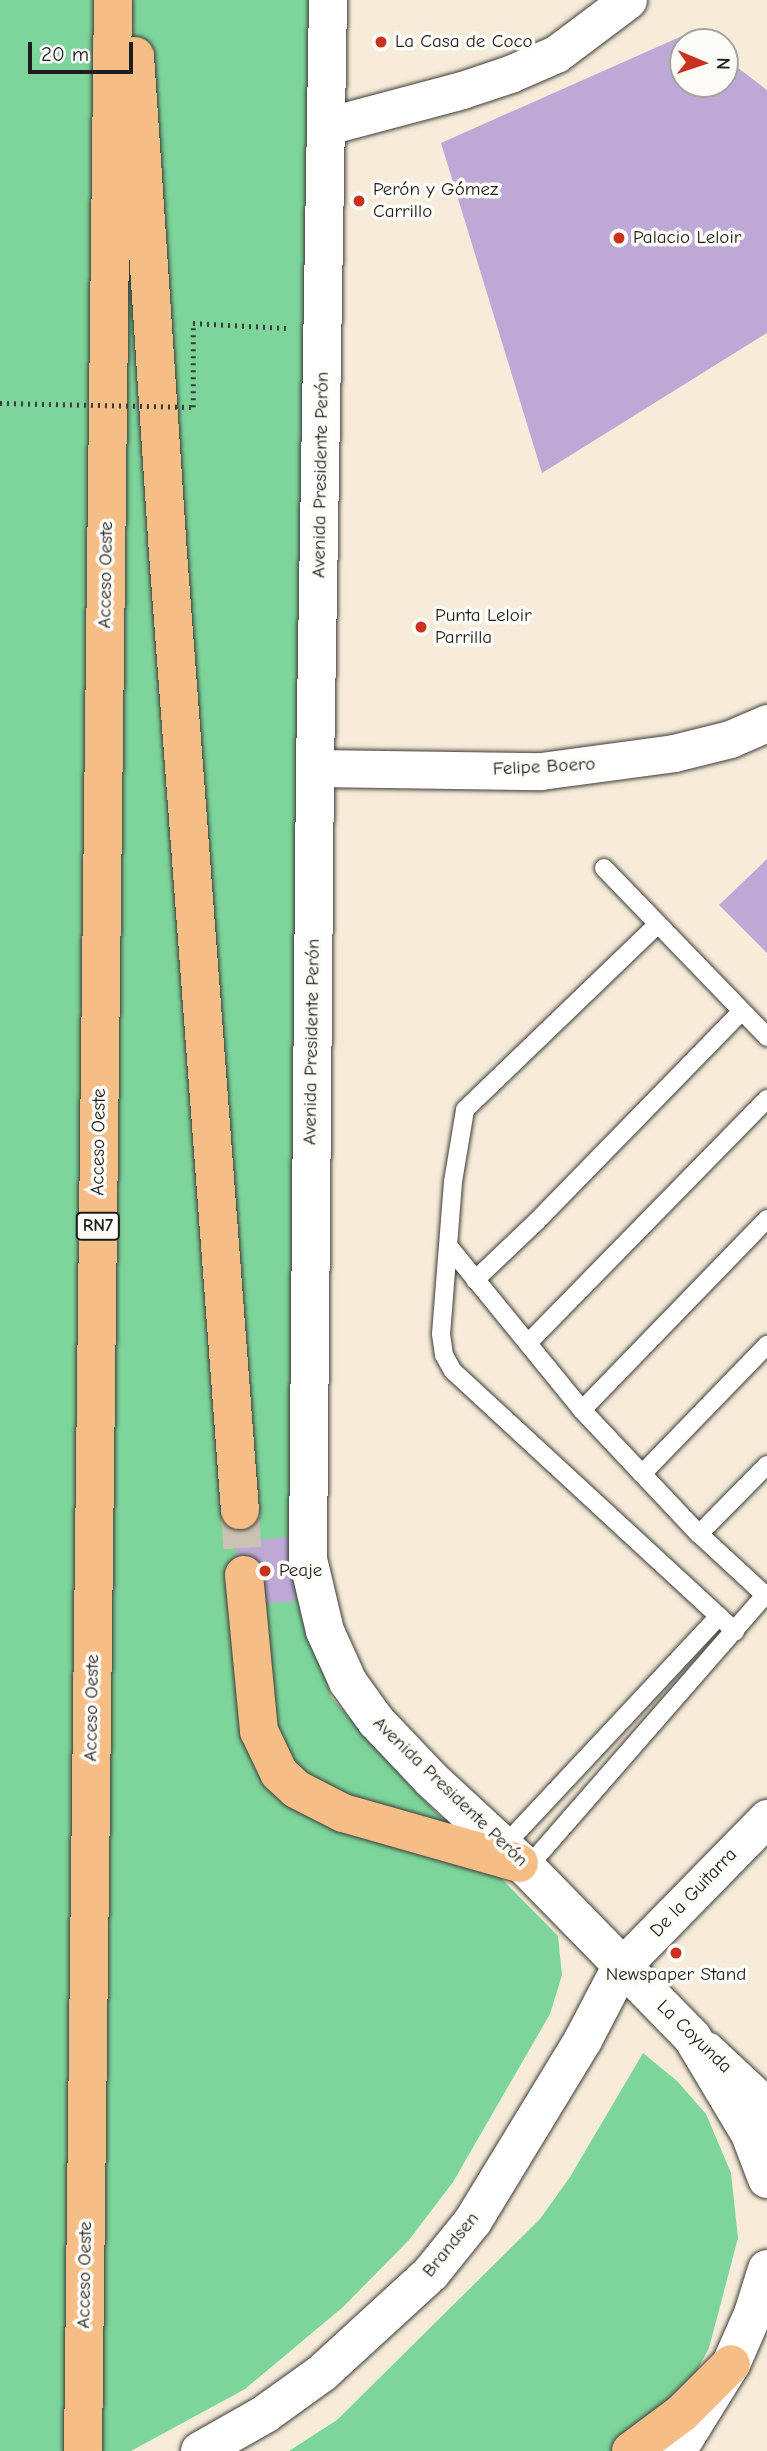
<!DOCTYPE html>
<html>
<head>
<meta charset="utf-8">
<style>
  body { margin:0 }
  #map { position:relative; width:767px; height:2451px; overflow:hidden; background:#f7ecd9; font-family:"Comic Neue",sans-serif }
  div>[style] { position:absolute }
  .green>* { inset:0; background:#7dd59b }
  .building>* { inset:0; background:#bea9d6 }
  .motorway-tunnel>* { height:38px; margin-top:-19px; transform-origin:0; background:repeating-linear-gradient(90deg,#cbc2b3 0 38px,transparent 0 57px) }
  .path>* { height:4.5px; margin-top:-2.25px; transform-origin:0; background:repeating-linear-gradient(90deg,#3d3b38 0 2px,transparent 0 7px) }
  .roads { filter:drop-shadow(0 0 2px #3d3b38) drop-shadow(0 0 2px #3d3b38) }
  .service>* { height:18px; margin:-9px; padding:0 9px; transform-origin:9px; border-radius:9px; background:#fff }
  .minor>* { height:37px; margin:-18.5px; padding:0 18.5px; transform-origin:18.5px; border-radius:18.5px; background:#fff }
  .tertiary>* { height:38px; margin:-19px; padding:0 19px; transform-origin:19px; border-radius:19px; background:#fff }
  .motorway>* { height:38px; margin:-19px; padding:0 19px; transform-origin:19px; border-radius:19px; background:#f6be87 }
  .path-bridge>* { height:4.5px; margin-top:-2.25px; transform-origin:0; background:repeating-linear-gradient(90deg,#3d3b38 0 2px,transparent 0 7px) }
  .dots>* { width:19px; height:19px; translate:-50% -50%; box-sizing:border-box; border:4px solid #fdfcf7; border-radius:50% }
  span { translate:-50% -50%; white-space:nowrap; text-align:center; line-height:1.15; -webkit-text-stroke:7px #fdfcf7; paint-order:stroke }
  .shield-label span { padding:2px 5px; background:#fdfcf7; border:2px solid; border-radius:5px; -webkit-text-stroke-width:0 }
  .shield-label { font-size:18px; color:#1c1c1c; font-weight:700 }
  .poi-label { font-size:19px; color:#1c1c1c }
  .left { translate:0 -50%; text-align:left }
  .street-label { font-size:19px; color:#1c1c1c }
  .north { position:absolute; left:669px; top:28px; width:70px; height:70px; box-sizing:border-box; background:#fdfcf7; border:2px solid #a3a29f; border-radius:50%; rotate:92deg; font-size:19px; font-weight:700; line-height:28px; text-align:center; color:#1c1c1c }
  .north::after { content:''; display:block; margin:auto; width:24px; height:32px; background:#c8321e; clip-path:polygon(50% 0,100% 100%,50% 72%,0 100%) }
  .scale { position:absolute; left:28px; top:42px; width:105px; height:32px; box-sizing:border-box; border:4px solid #1c1c1c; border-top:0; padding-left:9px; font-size:21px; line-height:24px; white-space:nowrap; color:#1c1c1c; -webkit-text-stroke:5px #fdfcf7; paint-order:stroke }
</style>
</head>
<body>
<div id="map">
  <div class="green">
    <div style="clip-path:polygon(0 0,310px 0,301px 1589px,331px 1697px,413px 1789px,558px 1936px,562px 1975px,550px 2014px,453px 2182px,409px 2240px,343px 2307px,245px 2389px,131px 2451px,0 2451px)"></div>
    <div style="clip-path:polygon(643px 2053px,677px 2081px,706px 2114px,731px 2173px,738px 2238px,709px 2348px,654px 2451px,289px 2451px,337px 2420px,540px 2219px,570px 2177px)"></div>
  </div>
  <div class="building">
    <div style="clip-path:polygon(691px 32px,704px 42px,683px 42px,683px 84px,725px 84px,725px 58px,767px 90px,767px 333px,542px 473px,441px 143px)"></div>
    <div style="clip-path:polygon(767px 859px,767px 953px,719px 905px)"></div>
    <div style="clip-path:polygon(288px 1537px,296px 1601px,238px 1606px,236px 1542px)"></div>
  </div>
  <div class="motorway-tunnel">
    <div style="left:240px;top:1510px;width:65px;rotate:86.5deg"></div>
  </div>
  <div class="path">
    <div style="left:193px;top:323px;width:93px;rotate:3.1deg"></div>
  </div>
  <div class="roads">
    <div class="service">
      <div style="left:604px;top:868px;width:235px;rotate:46deg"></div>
      <div style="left:658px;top:924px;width:268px;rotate:136.1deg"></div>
      <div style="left:465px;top:1110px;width:73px;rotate:99.5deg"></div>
      <div style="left:453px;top:1182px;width:152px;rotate:94.5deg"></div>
      <div style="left:441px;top:1334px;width:21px;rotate:82deg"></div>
      <div style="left:444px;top:1355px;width:18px;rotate:61deg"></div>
      <div style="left:453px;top:1371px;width:384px;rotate:42.7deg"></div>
      <div style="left:450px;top:1248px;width:209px;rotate:50.8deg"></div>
      <div style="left:582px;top:1410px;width:170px;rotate:46.7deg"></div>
      <div style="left:699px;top:1534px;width:90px;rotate:42.7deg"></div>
      <div style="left:475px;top:1280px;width:86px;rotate:-43.6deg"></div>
      <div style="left:537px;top:1221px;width:293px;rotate:-45.7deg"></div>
      <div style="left:529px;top:1342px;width:340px;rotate:-45.6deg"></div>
      <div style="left:582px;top:1410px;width:266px;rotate:-45.9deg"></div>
      <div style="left:642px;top:1474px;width:180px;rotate:-45.9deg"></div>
      <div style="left:699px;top:1534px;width:97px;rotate:-45.4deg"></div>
      <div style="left:503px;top:1847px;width:316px;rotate:-46.9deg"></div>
      <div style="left:527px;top:1868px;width:365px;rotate:-48.9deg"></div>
    </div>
    <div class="minor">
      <div style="left:327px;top:126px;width:140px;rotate:-14.9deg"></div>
      <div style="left:462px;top:90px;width:51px;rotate:-18.4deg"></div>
      <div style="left:510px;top:74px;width:50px;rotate:-23.5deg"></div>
      <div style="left:556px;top:54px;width:90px;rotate:-36.9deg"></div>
      <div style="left:315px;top:768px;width:226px;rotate:0.8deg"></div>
      <div style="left:541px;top:771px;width:134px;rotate:-7.7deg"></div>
      <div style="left:674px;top:753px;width:58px;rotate:-14deg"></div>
      <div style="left:730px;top:739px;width:40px;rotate:-23.4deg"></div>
      <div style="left:621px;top:1967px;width:209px;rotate:-45.6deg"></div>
      <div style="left:706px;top:2050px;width:83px;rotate:43.1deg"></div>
    </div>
    <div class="tertiary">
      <div style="left:328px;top:0;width:768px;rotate:90.97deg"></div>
      <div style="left:315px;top:768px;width:791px;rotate:90.51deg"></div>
      <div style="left:308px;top:1559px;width:74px;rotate:76.7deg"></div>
      <div style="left:325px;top:1631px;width:56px;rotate:65.7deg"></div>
      <div style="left:348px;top:1682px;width:48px;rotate:54.3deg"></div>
      <div style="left:376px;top:1721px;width:81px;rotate:46.5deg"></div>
      <div style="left:432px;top:1780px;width:129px;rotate:42.8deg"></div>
      <div style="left:527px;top:1868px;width:236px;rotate:45.7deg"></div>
      <div style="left:692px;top:2037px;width:113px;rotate:59.1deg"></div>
      <div style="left:750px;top:2134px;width:48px;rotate:69.3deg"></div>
      <div style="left:200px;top:2451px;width:75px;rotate:-29.6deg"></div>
      <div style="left:265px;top:2414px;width:70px;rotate:-35.7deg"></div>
      <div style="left:322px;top:2373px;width:148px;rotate:-42.5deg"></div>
      <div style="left:431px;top:2273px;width:67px;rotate:-51.1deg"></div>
      <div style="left:473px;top:2221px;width:212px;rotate:-58.7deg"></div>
      <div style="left:583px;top:2040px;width:82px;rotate:-62.5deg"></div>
      <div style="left:677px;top:2451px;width:102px;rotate:-58.2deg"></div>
      <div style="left:731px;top:2364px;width:55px;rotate:-66.3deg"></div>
      <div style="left:753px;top:2314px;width:47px;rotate:-72.7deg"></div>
    </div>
    <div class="motorway">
      <div style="left:135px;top:56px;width:485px;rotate:86.2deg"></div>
      <div style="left:167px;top:540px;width:973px;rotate:85.7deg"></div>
      <div style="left:244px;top:1575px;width:157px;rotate:84.5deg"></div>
      <div style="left:259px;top:1731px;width:47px;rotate:64.5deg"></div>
      <div style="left:279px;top:1773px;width:23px;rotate:43deg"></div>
      <div style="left:296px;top:1789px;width:53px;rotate:27.1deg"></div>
      <div style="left:343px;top:1813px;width:183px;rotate:15.9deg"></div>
      <div style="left:83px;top:2451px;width:2451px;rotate:-89.3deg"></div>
      <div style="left:631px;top:2451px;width:64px;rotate:-36.7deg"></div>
      <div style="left:682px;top:2413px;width:69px;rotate:-45deg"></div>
    </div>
  </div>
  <div class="path-bridge">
    <div style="left:0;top:403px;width:193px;rotate:1.2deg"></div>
    <div style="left:193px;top:407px;width:84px;rotate:-90deg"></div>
  </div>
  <div class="dots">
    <div style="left:381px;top:42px;background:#c8321e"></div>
    <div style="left:359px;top:201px;background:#c8321e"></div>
    <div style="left:619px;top:238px;background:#c8321e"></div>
    <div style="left:421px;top:627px;background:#c8321e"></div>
    <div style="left:265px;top:1571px;background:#c8321e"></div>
    <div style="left:676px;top:1953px;background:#c8321e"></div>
  </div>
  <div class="shield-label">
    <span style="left:98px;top:1226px">RN7</span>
  </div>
  <div class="poi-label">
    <span class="left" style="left:395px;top:42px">La Casa de Coco</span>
    <span class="left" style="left:373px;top:201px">Perón y Gómez<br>Carrillo</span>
    <span class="left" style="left:633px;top:238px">Palacio Leloir</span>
    <span class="left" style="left:435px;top:627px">Punta Leloir<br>Parrilla</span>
    <span class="left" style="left:279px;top:1571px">Peaje</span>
    <span style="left:676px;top:1975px">Newspaper Stand</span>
  </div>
  <div class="street-label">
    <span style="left:321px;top:475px;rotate:-89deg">Avenida Presidente Perón</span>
    <span style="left:106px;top:575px;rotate:-89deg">Acceso Oeste</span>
    <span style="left:544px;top:767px;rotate:-3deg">Felipe Boero</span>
    <span style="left:312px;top:1042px;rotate:-89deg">Avenida Presidente Perón</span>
    <span style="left:99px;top:1142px;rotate:-89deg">Acceso Oeste</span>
    <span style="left:92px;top:1708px;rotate:-89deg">Acceso Oeste</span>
    <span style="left:450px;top:1792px;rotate:44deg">Avenida Presidente Perón</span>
    <span style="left:694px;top:1893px;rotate:-46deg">De la Guitarra</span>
    <span style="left:694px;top:2037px;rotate:44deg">La Coyunda</span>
    <span style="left:451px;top:2245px;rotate:-51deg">Brandsen</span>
    <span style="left:85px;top:2275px;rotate:-89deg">Acceso Oeste</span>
  </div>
  <div class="north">N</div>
  <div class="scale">20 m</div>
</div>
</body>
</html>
